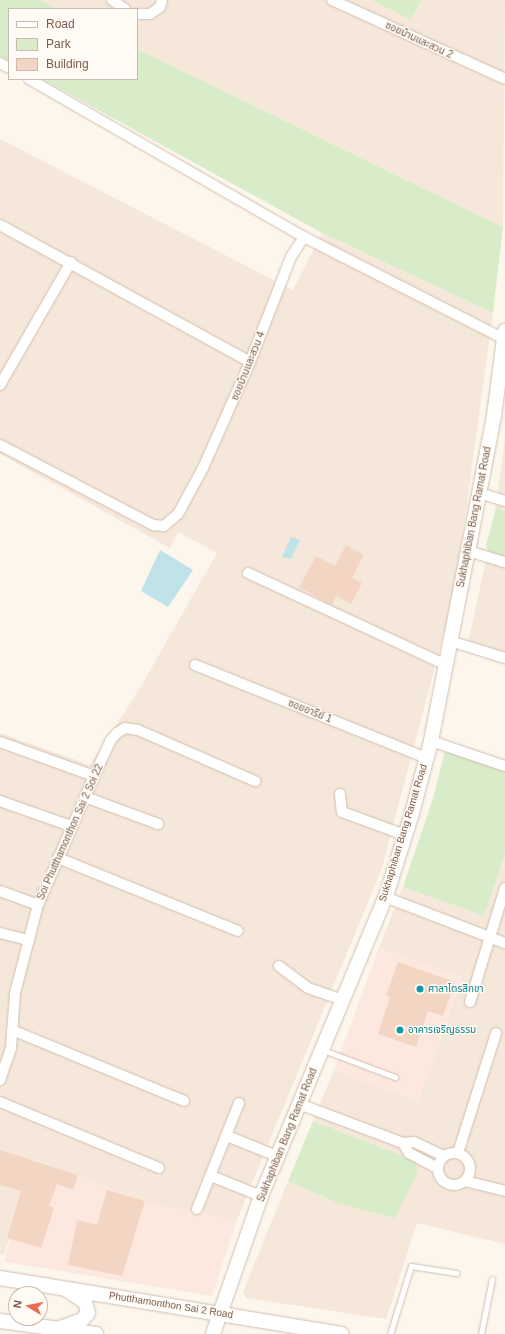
<!DOCTYPE html>
<html>
<head>
<meta charset="utf-8">
<style>
  body { margin:0 }
  #map { position:relative; width:505px; height:1334px; overflow:hidden; background:#fdf6ec; font-family:Arial,"Noto Sans Thai",sans-serif }
  div>[style] { position:absolute }
  .residential>* { inset:0; background:#f5e8da }
  .commercial>* { inset:0; background:#fde8e0 }
  .green>* { inset:0; background:#d8ecc9 }
  .water>* { inset:0; background:#bfe3e8 }
  .building>* { inset:0; background:#f3d5c3 }
  .roads { filter:drop-shadow(0 0 1px #d1beb0) drop-shadow(0 0 1px #d1beb0) }
  .lane>* { height:5px; margin:-2.5px; padding:0 2.5px; transform-origin:2.5px; border-radius:2.5px; background:#fff }
  .street>* { height:10px; margin:-5px; padding:0 5px; transform-origin:5px; border-radius:5px; background:#fff }
  .street>.ring { margin:-5px; padding:0; box-sizing:content-box; background:none; border:10px solid #fff; border-radius:50% }
  .secondary>* { height:14px; margin:-7px; padding:0 7px; transform-origin:7px; border-radius:7px; background:#fff }
  .dots>* { width:11px; height:11px; translate:-50% -50%; box-sizing:border-box; border:2px solid #fffaf3; border-radius:50% }
  span { translate:-50% -50%; white-space:nowrap; text-align:center; line-height:1.15; -webkit-text-stroke:3px #fffaf3; paint-order:stroke }
  .street-label { font-size:10px; color:#7a5c4d }
  .culture-label { font-size:10px; color:#0d838f }
  .left { translate:0 -50%; text-align:left }
  .legend { position:absolute; left:8px; top:8px; width:130px; height:72px; box-sizing:border-box; background:#fffaf3; border:1px solid #cabbb1; margin:0; padding:5px 7px; list-style:none; font-size:12px; color:#7a5c4d }
  .legend li { display:flex; align-items:center; gap:8px; height:20px }
  .legend b { width:20px; border:1px solid #cabbb1 }
  .north { position:absolute; left:8px; top:1286px; width:40px; height:40px; box-sizing:border-box; background:#fffaf3; border:1px solid #cabbb1; border-radius:50%; rotate:280deg; font-size:11px; font-weight:700; line-height:16px; text-align:center; color:#7a5c4d }
  .north::after { content:''; display:block; margin:auto; width:14px; height:18px; background:#e76f51; clip-path:polygon(50% 0,100% 100%,50% 72%,0 100%) }
</style>
</head>
<body>
<div id="map">
  <div class="residential">
    <div style="clip-path:polygon(40px 0,505px 0,503px 227px,137px 49px,137px 9px,58px 9px)"></div>
    <div style="clip-path:polygon(0 139px,293px 290px,322px 233px,493px 313px,455px 590px,382px 868px,237px 1220px,150px 1204px,34px 1159px,4px 1255px,0 1254px,0 733px,90px 765px,139px 690px,217px 553px,178px 532px,170px 548px,0 454px)"></div>
    <div style="clip-path:polygon(505px 437px,505px 511px,496px 508px)"></div>
    <div style="clip-path:polygon(488px 551px,505px 556px,505px 663px,466px 652px)"></div>
    <div style="clip-path:polygon(505px 854px,505px 1244px,417px 1223px,386px 1319px,246px 1298px,243px 1292px,288px 1181px,337px 1203px,415px 1161px,313px 1121px,334px 1070px,418px 1102px,462px 977px,379px 948px,403px 887px,484px 916px)"></div>
  </div>
  <div class="commercial">
    <div style="clip-path:polygon(379px 948px,462px 977px,418px 1102px,334px 1070px)"></div>
    <div style="clip-path:polygon(33px 1159px,150px 1204px,237px 1220px,212px 1296px,4px 1262px)"></div>
  </div>
  <div class="green">
    <div style="clip-path:polygon(0 0,40px 0,58px 9px,9px 9px,9px 61px,0 56px)"></div>
    <div style="clip-path:polygon(372px 0,421px 0,411px 20px)"></div>
    <div style="clip-path:polygon(137px 49px,503px 227px,493px 313px,322px 233px,42px 79px,137px 79px)"></div>
    <div style="clip-path:polygon(496px 508px,505px 511px,505px 556px,488px 551px,486px 545px)"></div>
    <div style="clip-path:polygon(445px 751px,505px 771px,505px 854px,484px 916px,403px 887px,433px 798px)"></div>
    <div style="clip-path:polygon(313px 1121px,416px 1161px,417px 1174px,395px 1218px,337px 1203px,288px 1181px)"></div>
  </div>
  <div class="water">
    <div style="clip-path:polygon(291px 537px,300px 540px,291px 559px,282px 557px)"></div>
    <div style="clip-path:polygon(160px 550px,193px 570px,168px 607px,141px 591px)"></div>
  </div>
  <div class="building">
    <div style="clip-path:polygon(346px 545px,364px 555px,352px 578px,362px 583px,351px 604px,336px 596px,332px 605px,299px 587px,316px 556px,335px 566px)"></div>
    <div style="clip-path:polygon(398px 962px,455px 982px,443px 1016px,428px 1011px,416px 1047px,378px 1034px,390px 997px,386px 996px)"></div>
    <div style="clip-path:polygon(0 1150px,78px 1175px,73px 1190px,57px 1184px,49px 1206px,54px 1208px,41px 1248px,7px 1238px,21px 1191px,0 1185px)"></div>
    <div style="clip-path:polygon(107px 1190px,145px 1201px,122px 1276px,68px 1265px,77px 1220px,97px 1225px)"></div>
  </div>
  <div class="roads">
    <div class="lane">
      <div style="left:323px;top:1050px;width:77px;rotate:20.6deg"></div>
      <div style="left:390px;top:1334px;width:71px;rotate:-72.8deg"></div>
      <div style="left:411px;top:1266px;width:46px;rotate:8.8deg"></div>
      <div style="left:481px;top:1334px;width:56px;rotate:-78.7deg"></div>
    </div>
    <div class="street">
      <div style="left:112px;top:0;width:16px;rotate:35deg"></div>
      <div style="left:332px;top:0;width:190px;rotate:24.5deg"></div>
      <div style="left:137px;top:14px;width:13px"></div>
      <div style="left:150px;top:14px;width:12px;rotate:-35deg"></div>
      <div style="left:160px;top:7px;width:7px;rotate:-74deg"></div>
      <div style="left:0;top:63px;width:10px;rotate:29deg"></div>
      <div style="left:29px;top:79px;width:317px;rotate:29.9deg"></div>
      <div style="left:0;top:225px;width:285px;rotate:28.7deg"></div>
      <div style="left:0;top:385px;width:142px;rotate:-60deg"></div>
      <div style="left:0;top:445px;width:173px;rotate:27.6deg"></div>
      <div style="left:153px;top:525px;width:11px;rotate:5deg"></div>
      <div style="left:164px;top:526px;width:18px;rotate:-41deg"></div>
      <div style="left:178px;top:514px;width:52px;rotate:-61.5deg"></div>
      <div style="left:203px;top:468px;width:116px;rotate:-66.1deg"></div>
      <div style="left:250px;top:362px;width:113px;rotate:-68.7deg"></div>
      <div style="left:291px;top:257px;width:24px;rotate:-57deg"></div>
      <div style="left:304px;top:237px;width:225px;rotate:27deg"></div>
      <div style="left:479px;top:493px;width:27px;rotate:17deg"></div>
      <div style="left:468px;top:551px;width:39px;rotate:17deg"></div>
      <div style="left:248px;top:573px;width:218px;rotate:24.9deg"></div>
      <div style="left:450px;top:641px;width:58px;rotate:17.2deg"></div>
      <div style="left:195px;top:665px;width:249px;rotate:21.9deg"></div>
      <div style="left:431px;top:741px;width:78px;rotate:18.7deg"></div>
      <div style="left:0;top:742px;width:100px;rotate:19.9deg"></div>
      <div style="left:340px;top:794px;width:18px;rotate:84deg"></div>
      <div style="left:342px;top:812px;width:67px;rotate:20.1deg"></div>
      <div style="left:85px;top:797px;width:78px;rotate:20.3deg"></div>
      <div style="left:0;top:801px;width:75px;rotate:19.4deg"></div>
      <div style="left:58px;top:858px;width:194px;rotate:22.1deg"></div>
      <div style="left:0;top:891px;width:40px;rotate:20.2deg"></div>
      <div style="left:385px;top:897px;width:129px;rotate:21deg"></div>
      <div style="left:0;top:933px;width:30px;rotate:14deg"></div>
      <div style="left:279px;top:966px;width:36px;rotate:37deg"></div>
      <div style="left:308px;top:988px;width:36px;rotate:19deg"></div>
      <div style="left:470px;top:1002px;width:119px;rotate:-72.9deg"></div>
      <div style="left:12px;top:1030px;width:186px;rotate:22.4deg"></div>
      <div style="left:0;top:1080px;width:34px;rotate:-71deg"></div>
      <div style="left:11px;top:1048px;width:55px;rotate:-85.8deg"></div>
      <div style="left:15px;top:993px;width:91px;rotate:-75.4deg"></div>
      <div style="left:38px;top:905px;width:141px;rotate:-66.5deg"></div>
      <div style="left:94px;top:776px;width:38px;rotate:-65deg"></div>
      <div style="left:110px;top:741px;width:11px;rotate:-49deg"></div>
      <div style="left:117px;top:733px;width:9px;rotate:-32deg"></div>
      <div style="left:125px;top:728px;width:13px;rotate:9deg"></div>
      <div style="left:138px;top:730px;width:128px;rotate:23.6deg"></div>
      <div style="left:0;top:1102px;width:172px;rotate:22.5deg"></div>
      <div style="left:299px;top:1104px;width:111px;rotate:20.6deg"></div>
      <div style="left:403px;top:1143px;width:11px;rotate:-5deg"></div>
      <div style="left:414px;top:1142px;width:33px;rotate:25deg"></div>
      <div style="left:227px;top:1136px;width:54px;rotate:21.8deg"></div>
      <div style="left:403px;top:1143px;width:12px;rotate:59deg"></div>
      <div style="left:409px;top:1153px;width:32px;rotate:28deg"></div>
      <div class="ring" style="left:438px;top:1153px;width:22px;height:22px"></div>
      <div style="left:458px;top:1153px;width:126px;rotate:-72.4deg"></div>
      <div style="left:211px;top:1176px;width:54px;rotate:21.8deg"></div>
      <div style="left:465px;top:1181px;width:41px;rotate:14deg"></div>
      <div style="left:197px;top:1209px;width:114px;rotate:-68.4deg"></div>
    </div>
    <div class="secondary">
      <div style="left:0;top:1278px;width:346px;rotate:9.3deg"></div>
      <div style="left:0;top:1321px;width:97px;rotate:7.7deg"></div>
      <div style="left:60px;top:1328px;width:23px;rotate:-20deg"></div>
      <div style="left:82px;top:1320px;width:9px;rotate:-49deg"></div>
      <div style="left:88px;top:1313px;width:11px;rotate:-105deg"></div>
      <div style="left:85px;top:1302px;width:22px;rotate:-146deg"></div>
      <div style="left:213px;top:1334px;width:146px;rotate:-70.8deg"></div>
      <div style="left:261px;top:1196px;width:328px;rotate:-67.4deg"></div>
      <div style="left:387px;top:893px;width:84px;rotate:-72.6deg"></div>
      <div style="left:412px;top:813px;width:74px;rotate:-75.2deg"></div>
      <div style="left:431px;top:741px;width:194px;rotate:-79deg"></div>
      <div style="left:468px;top:551px;width:137px;rotate:-79.1deg"></div>
      <div style="left:494px;top:416px;width:86px;rotate:-82.6deg"></div>
    </div>
  </div>
  <div class="dots">
    <div style="left:420px;top:989px;background:#0f9aa8"></div>
    <div style="left:400px;top:1030px;background:#0f9aa8"></div>
  </div>
  <div class="street-label">
    <span style="left:419px;top:40px;rotate:25deg">ซอยบ้านและสวน 2</span>
    <span style="left:248px;top:366px;rotate:-68deg">ซอยบ้านและสวน 4</span>
    <span style="left:474px;top:517px;rotate:-79deg">Sukhaphiban Bang Ramat Road</span>
    <span style="left:310px;top:711px;rotate:22deg">ซอยอารีย์ 1</span>
    <span style="left:70px;top:832px;rotate:-66deg">Soi Phutthamonthon Sai 2 Soi 22</span>
    <span style="left:403px;top:833px;rotate:-73deg">Sukhaphiban Bang Ramat Road</span>
    <span style="left:287px;top:1135px;rotate:-68deg">Sukhaphiban Bang Ramat Road</span>
    <span style="left:171px;top:1305px;rotate:9deg">Phutthamonthon Sai 2 Road</span>
  </div>
  <div class="culture-label">
    <span class="left" style="left:428px;top:989px">ศาลาไตรสิกขา</span>
    <span class="left" style="left:408px;top:1030px">อาคารเจริญธรรม</span>
  </div>
  <ul class="legend">
  <li><b style="height:5px;background:#fff"></b>Road</li>
  <li><b style="height:11px;background:#d8ecc9"></b>Park</li>
  <li><b style="height:11px;background:#f3d5c3"></b>Building</li>
  </ul>
  <div class="north">N</div>
</div>
</body>
</html>
